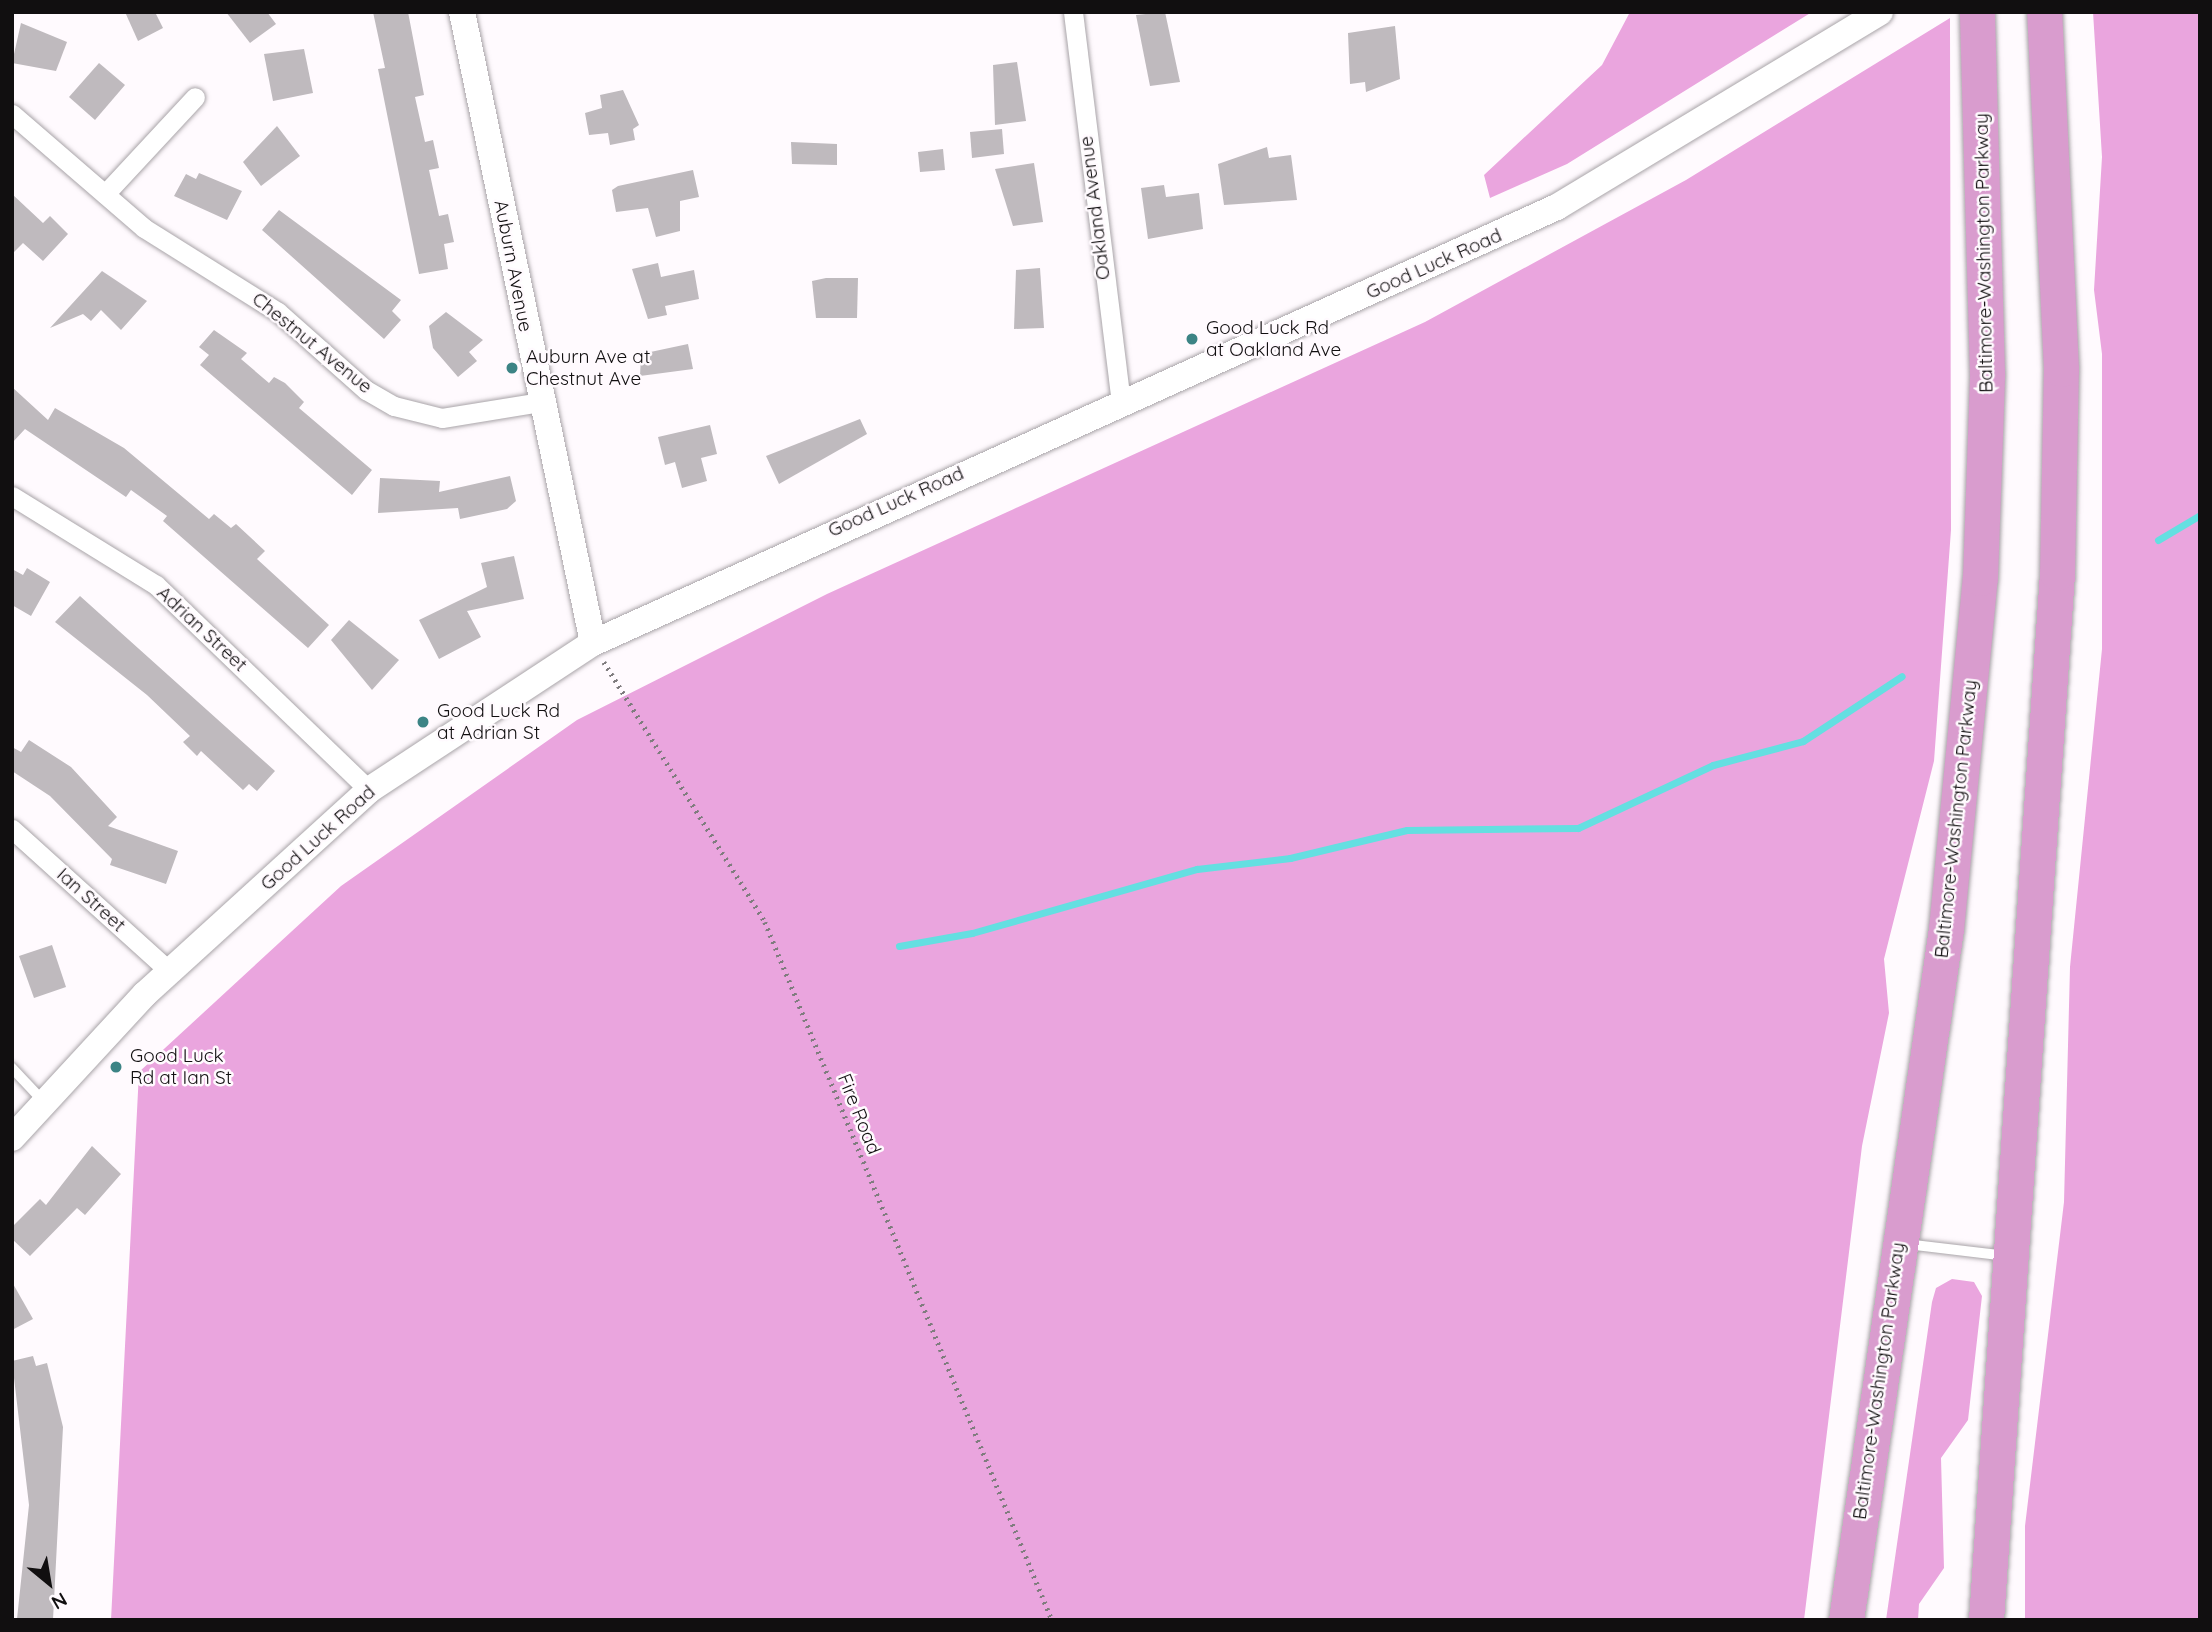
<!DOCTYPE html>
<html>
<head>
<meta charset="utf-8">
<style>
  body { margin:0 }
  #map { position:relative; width:2212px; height:1632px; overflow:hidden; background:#fffafe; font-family:Quicksand,sans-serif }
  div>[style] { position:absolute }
  .forest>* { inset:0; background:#eaa5de }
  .stream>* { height:7px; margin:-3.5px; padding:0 3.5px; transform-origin:3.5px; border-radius:3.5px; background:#64dfe1 }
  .building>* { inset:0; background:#bfbabe }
  .path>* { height:4.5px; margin-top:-2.25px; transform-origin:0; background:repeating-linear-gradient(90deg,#7f7c7e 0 2px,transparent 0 7px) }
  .roads { filter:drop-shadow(0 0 2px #a9a4a8) drop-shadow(0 0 2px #a9a4a8) }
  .lane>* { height:10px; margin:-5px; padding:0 5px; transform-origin:5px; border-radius:5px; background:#fff }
  .street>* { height:19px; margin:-9.5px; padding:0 9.5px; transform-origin:9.5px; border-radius:9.5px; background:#fff }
  .secondary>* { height:26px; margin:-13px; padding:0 13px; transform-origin:13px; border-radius:13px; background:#fff }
  .highway>* { height:35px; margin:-17.5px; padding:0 17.5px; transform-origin:17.5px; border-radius:17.5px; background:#d99cce }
  .dots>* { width:19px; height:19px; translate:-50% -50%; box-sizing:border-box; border:4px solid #fffafe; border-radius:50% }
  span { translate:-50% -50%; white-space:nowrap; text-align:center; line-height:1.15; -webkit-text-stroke:5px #fffafe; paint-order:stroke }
  .street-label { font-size:19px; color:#110f10 }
  .poi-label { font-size:19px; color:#110f10 }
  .left { translate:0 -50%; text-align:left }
  .frame { position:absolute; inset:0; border:14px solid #110f10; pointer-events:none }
  .north { position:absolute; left:14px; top:1548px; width:70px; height:70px; -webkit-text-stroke:5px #fffafe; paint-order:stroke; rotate:150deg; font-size:19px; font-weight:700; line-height:28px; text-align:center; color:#110f10 }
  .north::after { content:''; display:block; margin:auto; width:24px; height:32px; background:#110f10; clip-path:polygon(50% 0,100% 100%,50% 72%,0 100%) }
</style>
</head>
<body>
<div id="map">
  <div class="forest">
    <div style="clip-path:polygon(1630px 12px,1812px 12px,1567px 164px,1490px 198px,1484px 175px,1602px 65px)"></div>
    <div style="clip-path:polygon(2093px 12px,2200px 12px,2200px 1620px,2025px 1620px,2025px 1526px,2064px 1202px,2070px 967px,2102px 649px,2102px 354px,2094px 290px,2102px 157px)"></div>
    <div style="clip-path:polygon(1950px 18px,1951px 530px,1934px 761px,1884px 959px,1889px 1013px,1862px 1146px,1804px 1620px,111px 1620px,139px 1072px,341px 886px,577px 720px,827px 594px,1425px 322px,1686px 180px)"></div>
    <div style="clip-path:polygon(1952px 1279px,1974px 1282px,1982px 1296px,1968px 1420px,1941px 1458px,1944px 1568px,1919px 1604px,1918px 1620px,1886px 1620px,1932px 1302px,1936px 1288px)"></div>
  </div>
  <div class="stream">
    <div style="left:2158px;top:540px;width:49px;rotate:-30.8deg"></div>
    <div style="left:899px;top:946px;width:74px;rotate:-10.1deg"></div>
    <div style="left:972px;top:933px;width:234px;rotate:-15.9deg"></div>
    <div style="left:1197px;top:869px;width:94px;rotate:-6.7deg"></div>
    <div style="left:1290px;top:858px;width:120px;rotate:-13.5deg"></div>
    <div style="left:1407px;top:830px;width:171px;rotate:-0.7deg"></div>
    <div style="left:1578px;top:828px;width:149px;rotate:-25deg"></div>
    <div style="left:1713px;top:765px;width:93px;rotate:-14.9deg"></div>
    <div style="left:1803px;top:741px;width:118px;rotate:-33.3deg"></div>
  </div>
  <div class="building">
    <div style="clip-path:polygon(125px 12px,155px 12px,163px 28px,138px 41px)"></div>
    <div style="clip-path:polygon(226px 12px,267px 12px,276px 24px,250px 43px)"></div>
    <div style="clip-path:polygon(373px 12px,408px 12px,424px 95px,415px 97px,425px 142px,433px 140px,439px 168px,429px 170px,439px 216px,448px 214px,454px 242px,444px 244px,448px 269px,419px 274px,378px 69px,385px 68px)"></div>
    <div style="clip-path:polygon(1165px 12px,1180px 82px,1150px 86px,1136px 15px)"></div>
    <div style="clip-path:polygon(21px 23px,67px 42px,56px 71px,12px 63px)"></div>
    <div style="clip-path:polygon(1395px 26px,1400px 79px,1366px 92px,1365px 82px,1350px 84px,1348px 33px)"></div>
    <div style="clip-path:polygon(304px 49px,313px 93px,273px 101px,264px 54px)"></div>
    <div style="clip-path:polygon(1017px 62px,1026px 121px,995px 125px,993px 65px)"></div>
    <div style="clip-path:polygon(99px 63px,125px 85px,95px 120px,69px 97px)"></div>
    <div style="clip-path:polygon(623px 90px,639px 125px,633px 129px,635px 140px,610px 145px,608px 133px,589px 135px,585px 113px,602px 108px,600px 95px)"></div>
    <div style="clip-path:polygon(277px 126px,300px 156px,261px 186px,243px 162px)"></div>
    <div style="clip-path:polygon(1002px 129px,1004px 154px,972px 158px,970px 132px)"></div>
    <div style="clip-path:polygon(791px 142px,837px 144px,837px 165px,792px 164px)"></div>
    <div style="clip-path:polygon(1267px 147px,1269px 158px,1291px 155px,1297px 200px,1224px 205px,1218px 164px)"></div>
    <div style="clip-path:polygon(943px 149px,945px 170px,920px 172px,918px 152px)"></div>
    <div style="clip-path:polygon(1034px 163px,1043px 222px,1013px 226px,995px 169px)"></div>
    <div style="clip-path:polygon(693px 170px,699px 197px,680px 201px,680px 231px,656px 237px,648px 208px,616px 212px,612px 190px,618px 186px)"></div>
    <div style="clip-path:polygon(199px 173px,242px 191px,227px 220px,174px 196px,186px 174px,196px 179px)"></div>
    <div style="clip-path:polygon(1164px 185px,1166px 197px,1199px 193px,1203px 229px,1148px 239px,1141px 188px)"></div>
    <div style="clip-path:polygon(12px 194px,43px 223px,50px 216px,68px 234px,43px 261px,23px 243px,12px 254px)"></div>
    <div style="clip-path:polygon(279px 210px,401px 300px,392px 311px,401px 320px,384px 339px,262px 230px)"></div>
    <div style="clip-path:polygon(658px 263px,661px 277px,694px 270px,699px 299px,665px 306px,667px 315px,648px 319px,632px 269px)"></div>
    <div style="clip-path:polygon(1040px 268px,1044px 328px,1014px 329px,1016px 270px)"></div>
    <div style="clip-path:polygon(102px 271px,147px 301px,121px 330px,101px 310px,91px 321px,83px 314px,50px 328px)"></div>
    <div style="clip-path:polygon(826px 278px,858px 278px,857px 318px,816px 318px,812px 281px)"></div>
    <div style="clip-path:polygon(446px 312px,483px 340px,469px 352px,477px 361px,458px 377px,433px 348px,429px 326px)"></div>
    <div style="clip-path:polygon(214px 330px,247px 353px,241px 359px,269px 383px,274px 377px,285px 383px,304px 402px,299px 408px,372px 470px,352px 495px,200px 365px,209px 355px,199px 347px)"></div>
    <div style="clip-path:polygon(688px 344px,693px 369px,640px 376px,641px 354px)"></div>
    <div style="clip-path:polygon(12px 387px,48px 420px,55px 408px,124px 448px,209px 519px,214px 514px,231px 528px,236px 524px,265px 551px,257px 559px,329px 625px,308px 648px,163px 521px,167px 516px,131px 490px,126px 497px,25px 429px,12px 443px)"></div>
    <div style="clip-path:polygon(860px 419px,867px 434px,779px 484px,766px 456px)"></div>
    <div style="clip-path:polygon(710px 425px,717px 454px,701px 458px,707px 481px,682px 488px,675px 462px,665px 465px,658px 437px)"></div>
    <div style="clip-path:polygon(510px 476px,516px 501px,507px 509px,460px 519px,458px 508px,378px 513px,380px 478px,440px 481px,439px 492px)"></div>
    <div style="clip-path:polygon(514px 556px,524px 599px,467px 611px,481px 637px,439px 659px,419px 620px,487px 587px,481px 563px)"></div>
    <div style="clip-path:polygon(27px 568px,50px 582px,31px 616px,12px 605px,12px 569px,23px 575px)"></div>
    <div style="clip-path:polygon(80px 596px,275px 771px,257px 791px,249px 784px,243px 790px,201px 751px,197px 756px,183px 742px,190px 736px,147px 695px,55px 622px)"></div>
    <div style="clip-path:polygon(349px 620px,399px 660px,372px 690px,331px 640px)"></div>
    <div style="clip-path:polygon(29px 740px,71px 767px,117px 817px,108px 826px,178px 851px,166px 884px,110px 865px,112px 859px,50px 796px,12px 771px,12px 747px,21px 752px)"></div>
    <div style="clip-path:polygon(52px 945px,66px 987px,34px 998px,19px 956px)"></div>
    <div style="clip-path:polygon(92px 1146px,121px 1174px,85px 1215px,77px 1208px,30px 1256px,12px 1239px,12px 1227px,40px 1199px,46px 1205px)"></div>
    <div style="clip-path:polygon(12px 1282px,33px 1319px,12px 1330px)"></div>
    <div style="clip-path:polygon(33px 1356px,36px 1366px,47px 1363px,63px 1427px,53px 1620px,17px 1619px,29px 1505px,12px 1361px)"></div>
  </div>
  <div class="path">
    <div style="left:604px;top:662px;width:306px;rotate:58.2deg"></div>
    <div style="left:765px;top:922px;width:755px;rotate:67.65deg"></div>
  </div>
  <div class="roads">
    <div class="lane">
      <div style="left:12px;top:1068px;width:45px;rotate:46.8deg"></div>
      <div style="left:1906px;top:1244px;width:101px;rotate:6.8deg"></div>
    </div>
    <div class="street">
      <div style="left:1073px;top:12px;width:394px;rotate:83deg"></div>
      <div style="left:12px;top:114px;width:174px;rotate:40.8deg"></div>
      <div style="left:144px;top:228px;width:158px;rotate:32.1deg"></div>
      <div style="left:278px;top:312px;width:118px;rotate:41.6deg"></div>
      <div style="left:366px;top:390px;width:32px;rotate:30deg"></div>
      <div style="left:394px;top:406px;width:49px;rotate:14deg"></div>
      <div style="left:442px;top:418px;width:99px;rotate:-9.3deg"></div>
      <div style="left:105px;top:194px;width:132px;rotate:-47.1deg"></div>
      <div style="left:12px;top:496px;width:169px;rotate:31.7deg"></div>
      <div style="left:156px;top:585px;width:296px;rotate:43.9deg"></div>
      <div style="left:12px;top:829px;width:213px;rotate:42.1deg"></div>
    </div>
    <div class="secondary">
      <div style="left:462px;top:12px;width:644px;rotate:78.27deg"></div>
      <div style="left:12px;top:1138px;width:196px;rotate:-47.3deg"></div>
      <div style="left:145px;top:994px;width:303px;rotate:-42.3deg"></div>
      <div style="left:369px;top:790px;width:268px;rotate:-33.3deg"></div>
      <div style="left:593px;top:643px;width:1058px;rotate:-24.34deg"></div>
      <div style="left:1557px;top:207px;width:377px;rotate:-31.1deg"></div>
    </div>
    <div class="highway">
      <div style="left:1846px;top:1620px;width:698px;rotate:-81.77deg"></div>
      <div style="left:1946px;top:929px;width:353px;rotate:-84.5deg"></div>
      <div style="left:1980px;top:578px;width:205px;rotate:-88deg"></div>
      <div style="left:1987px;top:373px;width:361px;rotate:-91.6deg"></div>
      <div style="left:1986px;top:1620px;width:1049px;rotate:-86.12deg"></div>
      <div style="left:2057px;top:573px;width:204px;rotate:-88.9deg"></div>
      <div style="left:2061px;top:369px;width:357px;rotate:-92.7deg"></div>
    </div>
  </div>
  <div class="dots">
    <div style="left:1192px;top:339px;background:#3c8485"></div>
    <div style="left:512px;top:368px;background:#3c8485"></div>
    <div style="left:423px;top:722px;background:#3c8485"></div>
    <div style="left:116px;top:1067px;background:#3c8485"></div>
  </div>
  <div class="street-label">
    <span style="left:1095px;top:208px;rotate:-97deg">Oakland Avenue</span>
    <span style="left:1984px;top:253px;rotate:-91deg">Baltimore-Washington Parkway</span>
    <span style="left:1434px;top:264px;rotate:-24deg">Good Luck Road</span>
    <span style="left:513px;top:266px;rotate:79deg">Auburn Avenue</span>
    <span style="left:312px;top:343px;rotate:39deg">Chestnut Avenue</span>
    <span style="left:896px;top:502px;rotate:-24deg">Good Luck Road</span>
    <span style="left:202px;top:629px;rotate:43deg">Adrian Street</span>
    <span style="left:1956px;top:819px;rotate:-84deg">Baltimore-Washington Parkway</span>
    <span style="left:318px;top:838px;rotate:-42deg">Good Luck Road</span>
    <span style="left:91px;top:900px;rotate:42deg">Ian Street</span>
    <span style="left:859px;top:1114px;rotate:68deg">Fire Road</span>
    <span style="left:1879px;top:1381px;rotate:-82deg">Baltimore-Washington Parkway</span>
  </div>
  <div class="poi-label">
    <span class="left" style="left:1206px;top:339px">Good Luck Rd<br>at Oakland Ave</span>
    <span class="left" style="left:526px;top:368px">Auburn Ave at<br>Chestnut Ave</span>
    <span class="left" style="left:437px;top:722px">Good Luck Rd<br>at Adrian St</span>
    <span class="left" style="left:130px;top:1067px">Good Luck<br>Rd at Ian St</span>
  </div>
  <div class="frame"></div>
  <div class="north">N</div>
</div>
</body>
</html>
